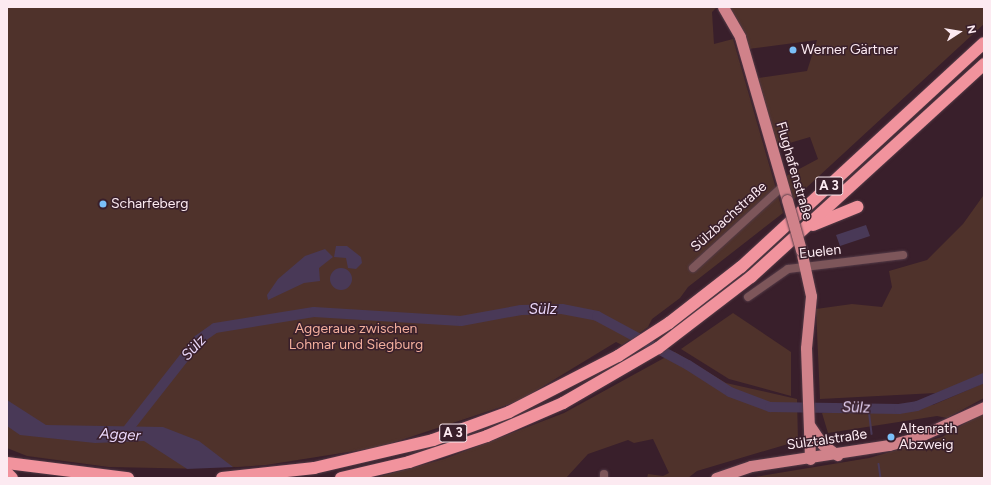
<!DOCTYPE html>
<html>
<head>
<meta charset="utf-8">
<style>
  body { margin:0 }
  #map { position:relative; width:991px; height:485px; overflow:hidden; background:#391f2b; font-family:Figtree,sans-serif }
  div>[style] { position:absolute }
  .green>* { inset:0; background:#4f322b }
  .water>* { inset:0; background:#493957 }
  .round { border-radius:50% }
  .pier>* { inset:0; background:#391f2b }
  .stream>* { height:1.5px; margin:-0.75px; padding:0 0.75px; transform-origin:0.75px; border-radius:0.75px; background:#493957 }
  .river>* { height:10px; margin:-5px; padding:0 5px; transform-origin:5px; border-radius:5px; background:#493957 }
  .roads { filter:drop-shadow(0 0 1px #543b47) drop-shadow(0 0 1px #543b47) }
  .minor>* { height:8px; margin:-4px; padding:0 4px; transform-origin:4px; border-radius:4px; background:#7d565a }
  .major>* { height:11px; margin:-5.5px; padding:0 5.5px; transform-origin:5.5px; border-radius:5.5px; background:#d0828a }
  .highway>* { height:12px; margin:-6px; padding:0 6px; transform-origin:6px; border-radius:6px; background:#f1939d }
  .bridges { filter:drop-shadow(0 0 1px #543b47) drop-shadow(0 0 1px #543b47) }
  .major-bridge>* { height:11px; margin:-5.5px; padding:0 5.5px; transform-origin:5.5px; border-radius:5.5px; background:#d0828a }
  .dots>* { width:11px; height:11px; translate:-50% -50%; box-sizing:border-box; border:2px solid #391f2b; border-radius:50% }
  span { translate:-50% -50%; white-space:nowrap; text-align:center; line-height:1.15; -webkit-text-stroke:3px #391f2b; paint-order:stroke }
  .shield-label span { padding:1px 3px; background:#391f2b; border:1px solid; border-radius:3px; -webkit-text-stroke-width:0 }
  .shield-label { font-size:13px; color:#fceaf1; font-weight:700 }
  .poi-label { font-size:14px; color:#fceaf1 }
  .left { translate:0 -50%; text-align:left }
  .street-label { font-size:14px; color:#fceaf1 }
  .park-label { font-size:14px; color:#f2ae9c }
  .water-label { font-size:15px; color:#e9d6f9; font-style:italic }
  .frame { position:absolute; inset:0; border:8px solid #fceaf1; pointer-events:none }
  .north { position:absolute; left:939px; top:12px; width:40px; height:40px; -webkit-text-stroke:3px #391f2b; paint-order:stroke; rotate:78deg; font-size:11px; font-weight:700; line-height:16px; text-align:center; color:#fceaf1 }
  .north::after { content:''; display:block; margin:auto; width:14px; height:18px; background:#fceaf1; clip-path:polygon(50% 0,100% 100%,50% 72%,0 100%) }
</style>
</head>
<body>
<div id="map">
  <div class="green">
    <div style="clip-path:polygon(7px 7px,717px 7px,712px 12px,714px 44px,733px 39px,783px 213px,688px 287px,680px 298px,652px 319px,648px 327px,622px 345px,616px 342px,519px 401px,380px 447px,266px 465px,208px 469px,109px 467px,27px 456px,7px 448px)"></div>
    <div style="clip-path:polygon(728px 7px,984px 7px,984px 24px,793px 200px,786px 176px,818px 159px,810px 137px,776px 147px,758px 78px,807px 71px,817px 40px,748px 49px,739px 24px)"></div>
    <div style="clip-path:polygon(983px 196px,984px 374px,936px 393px,820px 399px,816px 309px,852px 304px,882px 307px,892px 287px,889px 271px,927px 260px,963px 224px)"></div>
    <div style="clip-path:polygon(733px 313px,791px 352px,791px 396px,729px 379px,681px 349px)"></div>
    <div style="clip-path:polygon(675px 352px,726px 383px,797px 399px,798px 441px,697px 471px,688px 478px,647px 478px,648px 474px,663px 476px,669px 473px,653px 439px,634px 443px,628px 440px,588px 454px,566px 478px,374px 478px,444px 459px,564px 413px)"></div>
    <div style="clip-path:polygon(984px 383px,984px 398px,947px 418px,937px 416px,828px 433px,822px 413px,933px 405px)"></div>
    <div style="clip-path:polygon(984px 412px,984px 478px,749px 478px,869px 458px,942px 437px)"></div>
  </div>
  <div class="water">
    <div style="clip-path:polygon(866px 225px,870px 236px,840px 246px,836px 235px)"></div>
    <div style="clip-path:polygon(336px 246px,347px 246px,361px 257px,362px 263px,356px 269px,348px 268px,346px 258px,334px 257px)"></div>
    <div style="clip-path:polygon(325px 249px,333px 257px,319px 268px,320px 281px,304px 283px,268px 300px,267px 295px,278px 279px,305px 256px)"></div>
    <div class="round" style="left:330px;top:268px;width:22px;height:22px"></div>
    <div style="clip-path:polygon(7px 400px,46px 425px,163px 427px,199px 441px,233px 467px,240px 478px,201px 478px,144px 441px,95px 443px,20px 435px,7px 426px)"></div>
  </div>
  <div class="pier">
    <div style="clip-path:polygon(235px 467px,242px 478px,198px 478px,186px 469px)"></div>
  </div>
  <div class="stream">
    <div style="left:869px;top:409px;width:25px;rotate:83deg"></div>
    <div style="left:879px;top:464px;width:14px;rotate:82deg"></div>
  </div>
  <div class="river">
    <div style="left:125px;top:433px;width:118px;rotate:-51.9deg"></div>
    <div style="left:198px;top:340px;width:21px;rotate:-35deg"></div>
    <div style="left:215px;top:328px;width:100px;rotate:-9.2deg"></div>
    <div style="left:314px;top:312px;width:147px;rotate:3.5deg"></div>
    <div style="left:461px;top:321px;width:61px;rotate:-10.4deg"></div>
    <div style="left:521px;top:310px;width:41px;rotate:-1.4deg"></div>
    <div style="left:562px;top:309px;width:36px;rotate:11deg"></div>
    <div style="left:597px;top:316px;width:103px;rotate:28.3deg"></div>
    <div style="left:688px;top:365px;width:50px;rotate:32.7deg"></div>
    <div style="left:730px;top:392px;width:43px;rotate:20.6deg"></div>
    <div style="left:770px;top:407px;width:129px;rotate:0.9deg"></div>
    <div style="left:899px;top:409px;width:18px;rotate:-9deg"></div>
    <div style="left:917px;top:406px;width:73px;rotate:-22.7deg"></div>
  </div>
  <div class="roads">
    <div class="minor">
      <div style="left:693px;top:268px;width:122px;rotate:-42.3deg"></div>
      <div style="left:748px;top:297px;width:49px;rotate:-35deg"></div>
      <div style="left:788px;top:269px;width:116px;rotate:-6.9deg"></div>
      <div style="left:604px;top:478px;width:4px;rotate:-90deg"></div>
    </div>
    <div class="major">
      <div style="left:723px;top:7px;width:34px;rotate:60deg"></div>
      <div style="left:740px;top:37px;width:170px;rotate:73.9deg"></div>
      <div style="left:801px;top:250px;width:47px;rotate:77.7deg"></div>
      <div style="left:811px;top:296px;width:52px;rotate:95.5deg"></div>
      <div style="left:806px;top:348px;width:111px;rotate:87.9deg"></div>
      <div style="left:810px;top:426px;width:22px;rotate:56deg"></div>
      <div style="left:822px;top:444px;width:19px;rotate:36deg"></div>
      <div style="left:716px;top:478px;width:37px;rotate:-19deg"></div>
      <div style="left:751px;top:466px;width:140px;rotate:-8.7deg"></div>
      <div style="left:889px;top:445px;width:28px;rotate:-15deg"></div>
      <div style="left:916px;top:438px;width:75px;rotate:-24.5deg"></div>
    </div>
    <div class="highway">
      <div style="left:813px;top:225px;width:48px;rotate:-22.2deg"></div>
      <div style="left:7px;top:463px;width:122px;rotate:7.1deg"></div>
      <div style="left:7px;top:473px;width:7px;rotate:45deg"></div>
      <div style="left:222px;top:478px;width:93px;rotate:-6.2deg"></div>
      <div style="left:314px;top:468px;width:122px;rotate:-13.2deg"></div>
      <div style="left:433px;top:440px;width:81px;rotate:-20.2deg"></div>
      <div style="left:509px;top:412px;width:123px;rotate:-27.2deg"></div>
      <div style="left:618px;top:356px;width:61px;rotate:-32.9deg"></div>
      <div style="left:669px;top:323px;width:91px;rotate:-37.9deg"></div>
      <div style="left:741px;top:267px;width:330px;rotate:-42.7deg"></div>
      <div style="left:341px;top:478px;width:70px;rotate:-13.2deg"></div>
      <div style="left:409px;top:462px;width:82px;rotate:-18.4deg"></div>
      <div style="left:487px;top:436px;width:83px;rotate:-23.5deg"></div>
      <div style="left:563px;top:403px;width:110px;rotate:-30.1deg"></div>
      <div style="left:658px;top:348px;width:117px;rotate:-37.4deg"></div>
      <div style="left:751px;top:277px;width:316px;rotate:-42.4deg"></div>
    </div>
  </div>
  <div class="bridges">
    <div class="major-bridge">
      <div style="left:787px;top:200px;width:52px;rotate:74.4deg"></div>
    </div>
  </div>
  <div class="dots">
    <div style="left:793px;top:50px;background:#7abff8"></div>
    <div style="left:103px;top:204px;background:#7abff8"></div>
    <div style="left:891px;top:437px;background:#7abff8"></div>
  </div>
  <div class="shield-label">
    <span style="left:829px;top:186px">A 3</span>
    <span style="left:453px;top:433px">A 3</span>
  </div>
  <div class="poi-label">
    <span class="left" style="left:801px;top:50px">Werner Gärtner</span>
    <span class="left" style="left:111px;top:204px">Scharfeberg</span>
    <span class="left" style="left:899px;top:437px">Altenrath<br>Abzweig</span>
  </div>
  <div class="street-label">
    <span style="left:794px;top:171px;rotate:74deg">Flughafenstraße</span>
    <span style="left:729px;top:217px;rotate:-42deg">Sülzbachstraße</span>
    <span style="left:820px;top:252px;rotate:-6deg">Euelen</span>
    <span style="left:827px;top:440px;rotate:-8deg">Sülztalstraße</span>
  </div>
  <div class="park-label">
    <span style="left:356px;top:337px">Aggeraue zwischen<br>Lohmar und Siegburg</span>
  </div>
  <div class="water-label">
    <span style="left:543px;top:310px">Sülz</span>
    <span style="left:194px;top:348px;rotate:-47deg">Sülz</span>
    <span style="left:856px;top:408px;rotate:1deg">Sülz</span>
    <span style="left:120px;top:435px;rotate:3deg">Agger</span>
  </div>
  <div class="frame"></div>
  <div class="north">N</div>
</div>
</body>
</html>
